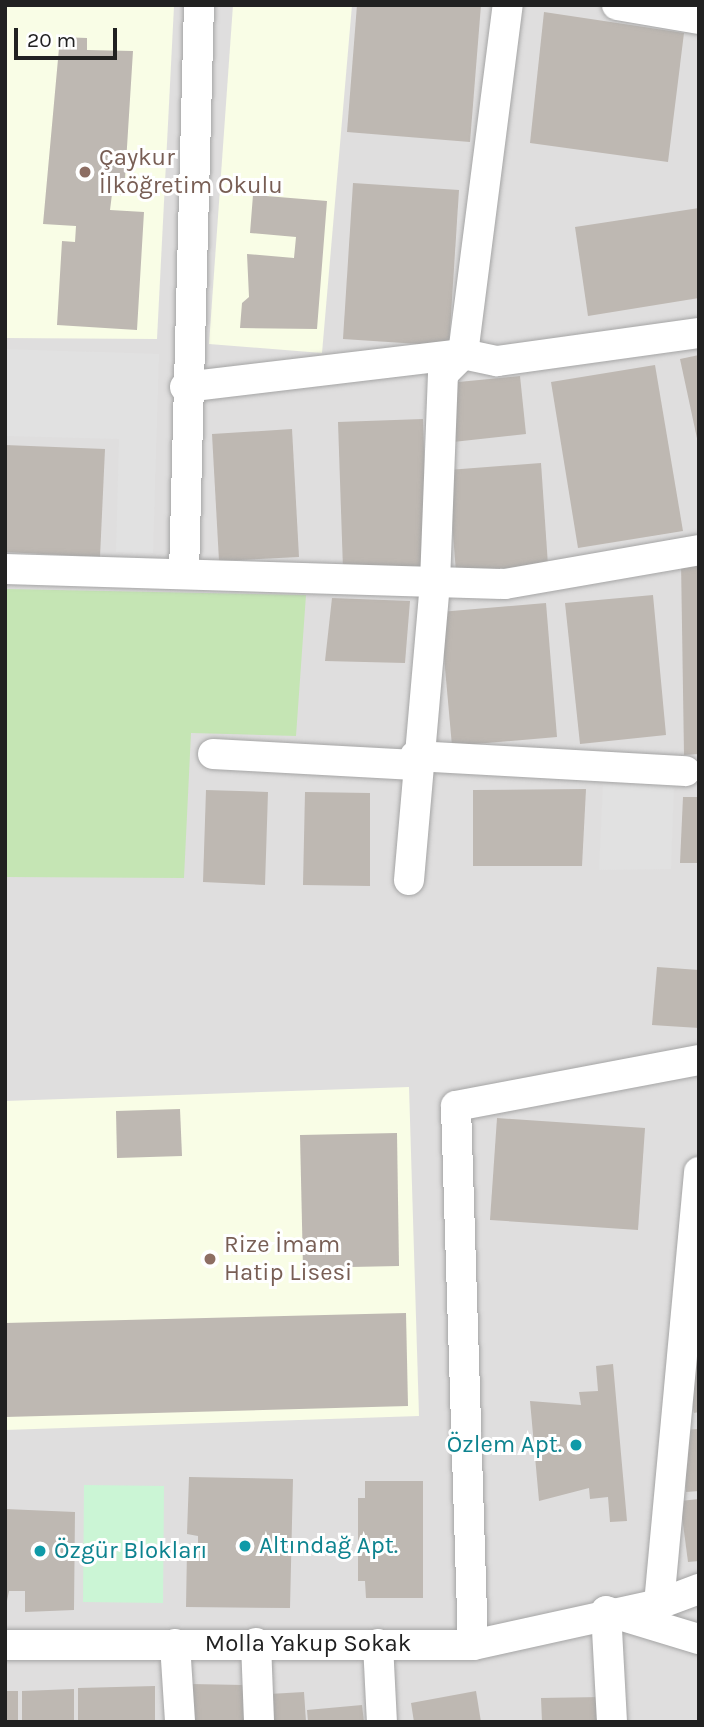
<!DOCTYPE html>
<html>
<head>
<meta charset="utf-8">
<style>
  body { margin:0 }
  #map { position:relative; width:704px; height:1727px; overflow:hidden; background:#f1efe9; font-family:Karla,sans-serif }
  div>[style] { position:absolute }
  .residential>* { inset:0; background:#dfdede }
  .education>* { inset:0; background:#f9fde6 }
  .grass>* { inset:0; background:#c5e5b4 }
  .park>* { inset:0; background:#cbf5d5 }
  .parking>* { inset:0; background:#e1e1e1 }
  .building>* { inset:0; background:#beb8b2 }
  .roads { filter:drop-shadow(0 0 2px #a5a5a5) drop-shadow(0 0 2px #a5a5a5) }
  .minor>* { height:30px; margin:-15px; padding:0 15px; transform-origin:15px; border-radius:15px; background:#fff }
  .dots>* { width:19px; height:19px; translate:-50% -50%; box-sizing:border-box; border:4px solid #fff; border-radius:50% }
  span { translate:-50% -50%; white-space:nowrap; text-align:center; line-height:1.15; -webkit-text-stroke:6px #fff; paint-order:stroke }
  .education-label { font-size:24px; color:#785e54 }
  .left { translate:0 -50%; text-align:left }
  .culture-label { font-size:24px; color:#0d838f }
  .right { translate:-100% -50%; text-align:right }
  .street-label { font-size:24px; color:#212121 }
  .frame { position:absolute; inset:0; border:7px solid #212121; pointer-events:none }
  .scale { position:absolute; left:14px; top:28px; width:103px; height:32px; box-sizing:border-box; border:4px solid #212121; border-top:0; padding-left:9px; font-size:21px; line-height:24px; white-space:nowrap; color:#212121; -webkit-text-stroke:5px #fff; paint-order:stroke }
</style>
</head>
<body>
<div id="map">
  <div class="residential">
    <div style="clip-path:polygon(5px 5px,699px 5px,699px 1722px,5px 1722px)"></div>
  </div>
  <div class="education">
    <div style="clip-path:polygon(5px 5px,174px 6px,157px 339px,5px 338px)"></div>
    <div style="clip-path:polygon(233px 5px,352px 5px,322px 353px,209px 344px)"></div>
    <div style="clip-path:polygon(409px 1087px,419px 1416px,5px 1430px,5px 1101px)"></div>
  </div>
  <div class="grass">
    <div style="clip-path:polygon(5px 589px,306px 595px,296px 736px,191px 733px,184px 878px,5px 877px)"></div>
  </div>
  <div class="park">
    <div style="clip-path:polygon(84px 1485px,164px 1486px,163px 1603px,83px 1602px)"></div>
  </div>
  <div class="parking">
    <div style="clip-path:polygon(5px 349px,159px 354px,153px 553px,116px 552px,119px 439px,5px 436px)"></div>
    <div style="clip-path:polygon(603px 784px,674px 785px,671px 869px,599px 870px)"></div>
  </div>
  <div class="building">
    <div style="clip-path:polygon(357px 5px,481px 5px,470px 142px,347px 132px)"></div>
    <div style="clip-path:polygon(544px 12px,684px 33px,668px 162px,530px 143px)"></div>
    <div style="clip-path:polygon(60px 37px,87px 38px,87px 50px,133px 51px,124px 195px,112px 194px,110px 210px,144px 212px,137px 330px,57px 325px,62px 241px,75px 242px,76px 226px,43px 224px)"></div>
    <div style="clip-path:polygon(353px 183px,459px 190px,449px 346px,343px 339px)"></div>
    <div style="clip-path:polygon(253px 195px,327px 201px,317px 329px,240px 328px,242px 303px,249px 297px,247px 254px,294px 258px,296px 237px,250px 233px)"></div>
    <div style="clip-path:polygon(699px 208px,699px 298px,588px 316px,575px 227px)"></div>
    <div style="clip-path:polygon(699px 355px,699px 442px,698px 443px,680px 359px)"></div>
    <div style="clip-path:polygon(655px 365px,683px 531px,578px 548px,551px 382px)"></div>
    <div style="clip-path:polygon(520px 376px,526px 434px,453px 442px,448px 383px)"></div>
    <div style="clip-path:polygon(423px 419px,428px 566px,343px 569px,338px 422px)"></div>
    <div style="clip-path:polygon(292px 429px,299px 557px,219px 561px,212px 434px)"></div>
    <div style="clip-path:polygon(5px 445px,105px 449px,100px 557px,5px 552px)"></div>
    <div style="clip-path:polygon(541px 463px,548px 565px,456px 572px,448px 470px)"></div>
    <div style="clip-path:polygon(681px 561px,699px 561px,699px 754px,684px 755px)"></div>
    <div style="clip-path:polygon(653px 595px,666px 735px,580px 744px,565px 603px)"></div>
    <div style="clip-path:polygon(332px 598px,410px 601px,405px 663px,325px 661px)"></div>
    <div style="clip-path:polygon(546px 603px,557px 737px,452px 746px,440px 612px)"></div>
    <div style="clip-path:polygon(586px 789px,582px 866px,473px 866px,473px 790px)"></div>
    <div style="clip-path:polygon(206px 790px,268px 792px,265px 885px,203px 882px)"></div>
    <div style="clip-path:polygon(305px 792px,370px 793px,370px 886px,303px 885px)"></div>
    <div style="clip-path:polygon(683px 797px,699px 797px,699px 863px,680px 863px)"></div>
    <div style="clip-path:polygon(657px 967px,699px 970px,699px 1028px,652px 1025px)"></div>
    <div style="clip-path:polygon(180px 1109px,182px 1156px,117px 1158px,116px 1111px)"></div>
    <div style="clip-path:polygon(497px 1118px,645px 1128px,638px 1230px,490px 1220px)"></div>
    <div style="clip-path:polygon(397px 1133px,399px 1266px,303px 1268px,300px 1135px)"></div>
    <div style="clip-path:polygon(406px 1313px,408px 1406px,5px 1417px,5px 1323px)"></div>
    <div style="clip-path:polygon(699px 1361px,699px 1412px,694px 1413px,685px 1364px)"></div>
    <div style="clip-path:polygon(613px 1364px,627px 1521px,610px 1522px,608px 1497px,590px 1499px,589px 1488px,539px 1501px,530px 1401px,581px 1405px,579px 1392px,598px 1391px,596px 1366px)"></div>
    <div style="clip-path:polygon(699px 1429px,699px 1491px,686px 1492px,682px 1430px)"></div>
    <div style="clip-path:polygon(189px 1477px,293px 1479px,290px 1608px,186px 1607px,187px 1549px,198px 1550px,198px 1536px,187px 1534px)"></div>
    <div style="clip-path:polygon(365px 1481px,423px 1481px,423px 1598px,366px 1598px,365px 1581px,358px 1581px,358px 1498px,365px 1498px)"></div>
    <div style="clip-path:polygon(699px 1499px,699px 1561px,688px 1562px,680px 1501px)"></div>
    <div style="clip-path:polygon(5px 1509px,75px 1512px,74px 1610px,25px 1612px,25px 1591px,9px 1591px,5px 1611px)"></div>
    <div style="clip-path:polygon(191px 1684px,243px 1685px,244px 1722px,191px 1722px)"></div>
    <div style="clip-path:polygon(155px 1686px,155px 1722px,78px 1722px,78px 1688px)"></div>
    <div style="clip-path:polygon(74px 1689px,74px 1722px,22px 1722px,22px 1691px)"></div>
    <div style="clip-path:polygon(5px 1691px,18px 1691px,18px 1722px,5px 1722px)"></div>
    <div style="clip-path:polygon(476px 1691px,481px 1722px,414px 1722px,411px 1703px)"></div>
    <div style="clip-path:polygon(304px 1692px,306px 1722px,270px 1722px,269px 1694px)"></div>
    <div style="clip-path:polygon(602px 1697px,603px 1722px,542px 1722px,541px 1698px)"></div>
    <div style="clip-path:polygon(362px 1705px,364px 1722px,308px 1722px,307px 1710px)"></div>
  </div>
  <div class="roads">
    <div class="minor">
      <div style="left:617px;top:5px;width:83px;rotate:9.7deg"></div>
      <div style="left:185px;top:387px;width:280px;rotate:-6.8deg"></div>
      <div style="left:463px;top:354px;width:35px;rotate:12deg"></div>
      <div style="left:497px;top:361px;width:204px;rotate:-7.9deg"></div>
      <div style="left:5px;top:569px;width:500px;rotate:1.72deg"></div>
      <div style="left:505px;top:584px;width:197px;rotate:-9.9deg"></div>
      <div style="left:184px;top:573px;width:568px;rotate:-88.49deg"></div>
      <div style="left:213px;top:754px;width:202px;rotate:3.1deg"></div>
      <div style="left:415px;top:756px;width:271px;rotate:3.2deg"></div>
      <div style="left:409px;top:880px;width:299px;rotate:-85deg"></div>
      <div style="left:435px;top:582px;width:208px;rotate:-87.8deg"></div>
      <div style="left:443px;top:374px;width:28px;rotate:-45deg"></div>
      <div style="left:463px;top:354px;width:352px;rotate:-82.7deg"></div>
      <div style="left:659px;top:1604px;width:434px;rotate:-84.7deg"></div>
      <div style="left:256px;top:1643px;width:79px;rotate:87.8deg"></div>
      <div style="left:175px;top:1644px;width:78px;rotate:86.3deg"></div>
      <div style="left:378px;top:1644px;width:78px;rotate:87.1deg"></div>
      <div style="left:5px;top:1645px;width:468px"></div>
      <div style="left:473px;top:1645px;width:190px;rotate:-12.4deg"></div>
      <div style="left:659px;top:1604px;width:43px;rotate:-20.6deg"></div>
      <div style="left:473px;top:1645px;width:539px;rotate:-91.81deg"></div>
      <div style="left:456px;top:1106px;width:247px;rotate:-10.7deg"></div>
      <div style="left:612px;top:1722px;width:111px;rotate:-93.1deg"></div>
      <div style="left:606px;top:1611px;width:97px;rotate:16.8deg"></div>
    </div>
  </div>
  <div class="dots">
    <div style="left:85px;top:172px;background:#8d6e63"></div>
    <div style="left:210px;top:1259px;background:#8d6e63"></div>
    <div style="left:576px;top:1445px;background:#0f9aa8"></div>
    <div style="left:245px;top:1546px;background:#0f9aa8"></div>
    <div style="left:40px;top:1551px;background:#0f9aa8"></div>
  </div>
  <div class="education-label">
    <span class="left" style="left:99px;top:172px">Çaykur<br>İlköğretim Okulu</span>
    <span class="left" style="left:224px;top:1259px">Rize İmam<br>Hatip Lisesi</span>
  </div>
  <div class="culture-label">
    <span class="right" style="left:562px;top:1445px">Özlem Apt.</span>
    <span class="left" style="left:259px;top:1546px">Altındağ Apt.</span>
    <span class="left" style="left:54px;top:1551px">Özgür Blokları</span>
  </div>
  <div class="street-label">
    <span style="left:308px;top:1644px">Molla Yakup Sokak</span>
  </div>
  <div class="frame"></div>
  <div class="scale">20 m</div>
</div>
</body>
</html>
